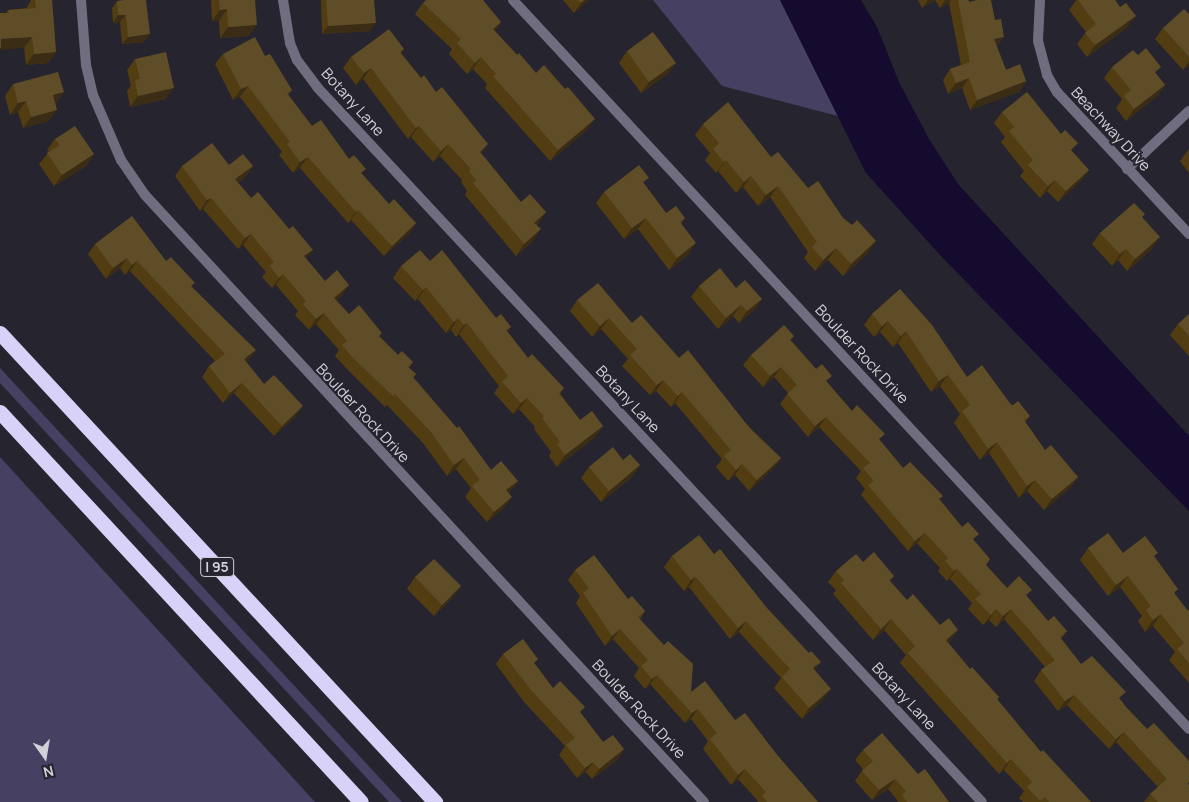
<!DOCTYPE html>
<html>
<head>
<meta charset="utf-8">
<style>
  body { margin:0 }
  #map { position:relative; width:1189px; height:802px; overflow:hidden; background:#26242e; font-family:Manrope,sans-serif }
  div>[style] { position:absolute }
  .green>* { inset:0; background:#464063 }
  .water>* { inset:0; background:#150b2e }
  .street>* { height:10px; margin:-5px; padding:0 5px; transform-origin:5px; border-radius:5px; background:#706d80 }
  .highway>* { height:15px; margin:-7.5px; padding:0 7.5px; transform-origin:7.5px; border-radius:7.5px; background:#d8d2f9 }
  .wall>* { inset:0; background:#523d13 }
  .shaded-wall>* { inset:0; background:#3a2c15 }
  .building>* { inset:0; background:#5f4d28 }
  span { translate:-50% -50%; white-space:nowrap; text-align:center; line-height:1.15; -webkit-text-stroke:4px #26242e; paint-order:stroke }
  .shield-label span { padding:1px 4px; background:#26242e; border:1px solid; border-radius:4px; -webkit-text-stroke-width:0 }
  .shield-label { font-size:14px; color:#d2d1d8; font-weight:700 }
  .street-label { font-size:15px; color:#d2d1d8 }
  .north { position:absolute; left:20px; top:732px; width:50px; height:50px; -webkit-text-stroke:4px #26242e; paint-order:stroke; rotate:167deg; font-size:14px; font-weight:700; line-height:20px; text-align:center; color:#d2d1d8 }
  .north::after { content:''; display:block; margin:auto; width:18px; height:22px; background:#d2d1d8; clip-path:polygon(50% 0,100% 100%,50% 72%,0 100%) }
</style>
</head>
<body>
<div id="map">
  <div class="green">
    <div style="clip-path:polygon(653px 0,780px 0,838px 116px,722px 86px)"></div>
    <div style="clip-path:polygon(0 368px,402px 802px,389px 802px,0 383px)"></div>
    <div style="clip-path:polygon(0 457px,315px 802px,0 802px)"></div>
  </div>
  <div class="water">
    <div style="clip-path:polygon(780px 0,861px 0,877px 27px,899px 82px,929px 139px,958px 184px,1189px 436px,1189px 511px,940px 255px,866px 173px)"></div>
  </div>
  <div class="street">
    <div style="left:81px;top:0;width:65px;rotate:85.6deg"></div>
    <div style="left:86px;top:65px;width:31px;rotate:77deg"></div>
    <div style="left:93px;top:95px;width:71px;rotate:66.7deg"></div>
    <div style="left:121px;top:160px;width:42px;rotate:55.6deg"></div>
    <div style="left:145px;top:195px;width:825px;rotate:47.36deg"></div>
    <div style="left:283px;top:0;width:44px;rotate:80.8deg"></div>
    <div style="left:290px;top:43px;width:18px;rotate:68deg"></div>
    <div style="left:297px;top:60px;width:34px;rotate:53deg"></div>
    <div style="left:317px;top:87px;width:976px;rotate:47.08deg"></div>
    <div style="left:513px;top:0;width:994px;rotate:47.16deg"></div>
    <div style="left:1040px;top:0;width:41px;rotate:92.8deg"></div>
    <div style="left:1038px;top:41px;width:35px;rotate:75deg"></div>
    <div style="left:1047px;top:75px;width:20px;rotate:60deg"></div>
    <div style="left:1057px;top:92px;width:194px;rotate:47.1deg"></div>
    <div style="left:1127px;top:169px;width:85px;rotate:-43.1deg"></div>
  </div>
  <div class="highway">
    <div style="left:0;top:333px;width:640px;rotate:47.15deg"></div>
    <div style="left:0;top:412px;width:531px;rotate:47.21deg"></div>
  </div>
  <div class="wall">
    <div style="clip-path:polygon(31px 0,52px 0,56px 52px,48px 63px,26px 65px,24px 48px,6px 13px,8px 10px,27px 8px,27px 7px)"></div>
    <div style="clip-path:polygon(211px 0,255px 0,249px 36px,220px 38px,219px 21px,212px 21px)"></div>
    <div style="clip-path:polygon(321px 0,374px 0,370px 31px,322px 34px)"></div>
    <div style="clip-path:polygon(563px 0,589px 0,574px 13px)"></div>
    <div style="clip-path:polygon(918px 0,968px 0,997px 47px,1006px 70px,1026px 81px,1019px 92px,970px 110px,962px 88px,948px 94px,943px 80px,950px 69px,961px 65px,949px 3px,940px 8px,935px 0,922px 8px)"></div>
    <div style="clip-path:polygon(1076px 0,1115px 0,1128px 27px,1087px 57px,1077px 44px,1086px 32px,1069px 10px)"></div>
    <div style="clip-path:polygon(117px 1px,144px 42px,122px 44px,120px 22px,113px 23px,112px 8px)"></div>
    <div style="clip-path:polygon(423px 3px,501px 22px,495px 31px,587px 130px,550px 161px,485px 88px,487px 84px,473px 69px,467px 74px,449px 54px,452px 49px,415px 14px)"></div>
    <div style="clip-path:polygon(1189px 14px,1189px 65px,1183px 70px,1155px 39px,1163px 28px)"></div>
    <div style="clip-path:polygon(404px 49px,401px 53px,421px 78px,436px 92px,482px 154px,521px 202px,546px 212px,537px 225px,533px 241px,516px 256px,465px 195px,467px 191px,461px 182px,462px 180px,440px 156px,433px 162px,411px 137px,408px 139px,363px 79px,356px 85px,343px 68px,351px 57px)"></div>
    <div style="clip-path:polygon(627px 51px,668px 74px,641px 93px,619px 63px)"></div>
    <div style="clip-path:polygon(223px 54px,265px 56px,292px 90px,288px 95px,312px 126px,349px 159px,389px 204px,416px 223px,409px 234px,384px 256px,351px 220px,348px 223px,300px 168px,293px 173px,279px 155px,282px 152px,240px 97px,233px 100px,215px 64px)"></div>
    <div style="clip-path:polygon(1138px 55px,1156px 74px,1165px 85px,1157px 96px,1126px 121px,1116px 108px,1122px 99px,1104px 78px,1112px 67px)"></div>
    <div style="clip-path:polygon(135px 59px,166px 99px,130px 107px,127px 91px,131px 86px,127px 70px)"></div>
    <div style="clip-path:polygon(13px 84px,56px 103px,49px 121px,23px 128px,18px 112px,10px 115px,5px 96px)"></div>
    <div style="clip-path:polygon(1002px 112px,1072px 152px,1089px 170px,1081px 181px,1058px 202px,1047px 191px,1040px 198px,1020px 176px,1024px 171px,1001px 142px,1005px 137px,994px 123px)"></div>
    <div style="clip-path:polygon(703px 124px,771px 157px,843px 218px,868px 253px,843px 276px,828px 260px,815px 271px,804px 258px,808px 252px,770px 197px,758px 206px,743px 187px,736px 193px,718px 171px,716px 173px,705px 160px,710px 153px,695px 135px)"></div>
    <div style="clip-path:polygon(55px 139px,94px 154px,86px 166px,54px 186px,39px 164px,49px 152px,47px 150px)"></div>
    <div style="clip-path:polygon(1189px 149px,1189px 173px,1180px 161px)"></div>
    <div style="clip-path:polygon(229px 165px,253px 166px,245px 177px,238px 183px,306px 259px,325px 281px,349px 285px,342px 295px,336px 300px,349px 314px,380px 337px,398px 355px,413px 362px,409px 368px,416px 374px,413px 378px,491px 470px,518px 481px,508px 493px,504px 508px,487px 522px,465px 497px,471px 488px,456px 469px,447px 476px,423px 443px,387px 405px,385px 407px,346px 368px,335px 356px,339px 350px,316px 324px,309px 330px,295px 315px,298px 311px,276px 285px,272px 288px,262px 277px,266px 272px,243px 245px,238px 249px,203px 209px,200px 211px,175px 176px,182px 166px)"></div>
    <div style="clip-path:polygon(644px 184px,666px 213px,685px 218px,681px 224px,688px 255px,669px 270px,638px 229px,624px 239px,596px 203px,604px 192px)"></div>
    <div style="clip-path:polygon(1142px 218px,1152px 249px,1127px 271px,1118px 260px,1112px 266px,1092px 244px,1100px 233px)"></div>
    <div style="clip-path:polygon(95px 244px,166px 261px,192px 287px,249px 360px,246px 362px,264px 384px,296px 416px,274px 436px,234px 393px,223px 403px,202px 377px,209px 366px,215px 361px,130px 271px,125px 275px,120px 268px,106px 279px,88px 254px)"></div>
    <div style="clip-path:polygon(430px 261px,496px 318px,511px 327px,507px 331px,528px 358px,564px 388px,560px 394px,580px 420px,603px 426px,595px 437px,557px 467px,549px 456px,551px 452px,534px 429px,535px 427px,519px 409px,513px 414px,494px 393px,499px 386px,459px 334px,456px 337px,451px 330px,446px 333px,418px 299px,415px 301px,393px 278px,401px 266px)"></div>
    <div style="clip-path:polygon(699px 286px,736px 288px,762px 299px,754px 310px,739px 323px,733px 316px,718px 329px,691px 297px)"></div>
    <div style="clip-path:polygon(900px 289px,967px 377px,1030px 416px,1025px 422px,1045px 450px,1078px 477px,1070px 488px,1044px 510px,1027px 491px,1019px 498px,989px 453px,980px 460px,954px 423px,960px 414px,940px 386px,931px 392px,898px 343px,893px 347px,880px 332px,874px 337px,864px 325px,872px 314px)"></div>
    <div style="clip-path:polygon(577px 300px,632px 323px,679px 358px,781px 458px,773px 469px,749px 491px,735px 475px,728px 481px,716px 467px,722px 459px,675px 403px,671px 407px,656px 391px,650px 395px,622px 366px,628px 359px,601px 329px,592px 337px,570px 311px)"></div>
    <div style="clip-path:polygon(1189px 314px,1189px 356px,1170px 335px,1178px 324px)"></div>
    <div style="clip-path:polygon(791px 340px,852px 411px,880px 441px,903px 468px,940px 500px,974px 541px,986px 566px,1007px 588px,1027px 597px,1048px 621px,1067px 631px,1061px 639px,1081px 664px,1120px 699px,1189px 802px,1144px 802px,1150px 794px,1158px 787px,1116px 742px,1109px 749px,1067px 705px,1058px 711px,1034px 681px,1041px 670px,1045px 667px,1004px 619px,996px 627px,989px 620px,983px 625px,968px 609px,972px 603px,950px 579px,947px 581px,938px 571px,940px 568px,917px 543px,908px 551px,861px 495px,865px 489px,856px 478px,861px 471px,819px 427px,808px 437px,780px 404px,788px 393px,774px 377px,763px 387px,743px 365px,751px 355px)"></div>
    <div style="clip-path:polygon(623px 460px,640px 465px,632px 477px,601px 502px,581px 478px,589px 467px)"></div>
    <div style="clip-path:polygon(1088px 548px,1155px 558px,1175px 594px,1188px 611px,1189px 610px,1189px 683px,1169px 660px,1175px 652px,1153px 626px,1145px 632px,1138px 621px,1142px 616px,1120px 587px,1108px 596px,1080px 560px)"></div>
    <div style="clip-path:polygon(714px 554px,815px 670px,823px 700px,802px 719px,774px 688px,781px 678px,739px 632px,730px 639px,689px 587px,684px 591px,664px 567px,672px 556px)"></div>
    <div style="clip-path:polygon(863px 562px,894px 576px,890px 581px,907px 600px,951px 640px,948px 643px,970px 669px,999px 697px,997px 700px,1041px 752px,1091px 802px,1023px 802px,1019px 798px,1024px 791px,1004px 770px,999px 774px,900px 663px,906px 655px,884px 630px,873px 640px,833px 594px,836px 590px,828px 582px,836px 571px)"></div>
    <div style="clip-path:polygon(575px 570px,628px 599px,645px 611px,640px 619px,691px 692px,735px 720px,778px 756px,818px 802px,757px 802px,758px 801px,738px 779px,731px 785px,703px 749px,708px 741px,691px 719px,685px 723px,650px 684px,645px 689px,634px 676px,639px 668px,613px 639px,605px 646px,576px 603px,580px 596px,568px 580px)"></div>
    <div style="clip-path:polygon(415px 577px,453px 597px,434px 616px,407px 589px)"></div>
    <div style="clip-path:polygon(503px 654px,535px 664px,553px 688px,581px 714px,603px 742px,624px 749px,617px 760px,592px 779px,586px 772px,577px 778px,559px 755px,565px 746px,524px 702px,496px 664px)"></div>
    <div style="clip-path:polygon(863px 750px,918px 774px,949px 802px,897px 802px,898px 801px,888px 789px,872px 800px,855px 781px,863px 769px,855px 760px)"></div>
  </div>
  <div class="shaded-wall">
    <div style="clip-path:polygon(584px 0,589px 0,574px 13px,581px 3px)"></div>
    <div style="clip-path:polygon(928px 0,936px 0,922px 8px)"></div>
    <div style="clip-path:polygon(945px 0,951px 0,949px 3px,940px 8px)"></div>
    <div style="clip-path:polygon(227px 9px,219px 21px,212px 21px,220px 10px)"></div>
    <div style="clip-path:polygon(118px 15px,126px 15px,120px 22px,113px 23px)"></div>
    <div style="clip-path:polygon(1136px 16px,1128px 27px,1087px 57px,1095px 45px)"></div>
    <div style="clip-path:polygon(501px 22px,493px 33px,493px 29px)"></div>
    <div style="clip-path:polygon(376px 23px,370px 31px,322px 34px,328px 26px)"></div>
    <div style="clip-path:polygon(257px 25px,249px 36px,220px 38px,228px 27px)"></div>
    <div style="clip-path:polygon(150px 34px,144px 42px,122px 44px,128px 37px)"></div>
    <div style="clip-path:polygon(32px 37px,24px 48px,0 50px,0 42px,1px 39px)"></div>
    <div style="clip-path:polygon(1004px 37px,997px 47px,994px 39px)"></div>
    <div style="clip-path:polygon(56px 52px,48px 63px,26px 65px,34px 54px)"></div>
    <div style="clip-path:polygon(481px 57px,473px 69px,467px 74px,475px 63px)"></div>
    <div style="clip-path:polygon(1189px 61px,1189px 65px,1183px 70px)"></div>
    <div style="clip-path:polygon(676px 63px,668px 74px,641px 93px,649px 82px)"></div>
    <div style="clip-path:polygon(371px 68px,363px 79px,356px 85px,364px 73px)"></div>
    <div style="clip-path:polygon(969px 78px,962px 88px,948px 94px,956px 83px)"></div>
    <div style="clip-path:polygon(1026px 81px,1019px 92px,970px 110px,977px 100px)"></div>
    <div style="clip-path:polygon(1165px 85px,1157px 96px,1126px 121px,1134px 109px)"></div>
    <div style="clip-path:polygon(248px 86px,240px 97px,233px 100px,241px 89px)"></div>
    <div style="clip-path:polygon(174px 88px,166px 99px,130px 107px,138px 96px)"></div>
    <div style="clip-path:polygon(64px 92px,56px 104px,53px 95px)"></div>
    <div style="clip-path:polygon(26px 101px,18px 112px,10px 115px,18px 103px)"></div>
    <div style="clip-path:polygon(57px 110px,49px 121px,23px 128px,31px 117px)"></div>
    <div style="clip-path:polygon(595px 119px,587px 130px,550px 161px,558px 150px)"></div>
    <div style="clip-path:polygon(419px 126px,411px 137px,408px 139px,416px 128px)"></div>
    <div style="clip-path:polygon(448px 144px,440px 156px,433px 162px,441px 151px)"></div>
    <div style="clip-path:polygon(488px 144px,480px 156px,480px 152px)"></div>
    <div style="clip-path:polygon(94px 154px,86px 166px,54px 186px,62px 175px)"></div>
    <div style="clip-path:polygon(308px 157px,300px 168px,293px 173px,300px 162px)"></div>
    <div style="clip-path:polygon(726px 160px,718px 171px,716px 173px,724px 162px)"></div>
    <div style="clip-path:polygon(253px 166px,245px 177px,228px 190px,235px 179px)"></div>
    <div style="clip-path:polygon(1089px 170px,1081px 181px,1058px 202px,1066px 191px)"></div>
    <div style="clip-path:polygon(751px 176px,743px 187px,736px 193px,744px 182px)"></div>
    <div style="clip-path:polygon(1055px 180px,1047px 191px,1040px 198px,1048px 186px)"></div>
    <div style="clip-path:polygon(778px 186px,770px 197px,758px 206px,766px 195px)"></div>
    <div style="clip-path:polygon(211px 198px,203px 209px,200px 211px,207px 200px)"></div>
    <div style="clip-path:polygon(358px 210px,351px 220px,348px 223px,356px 212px)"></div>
    <div style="clip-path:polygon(546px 212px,538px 223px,526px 234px,534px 223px)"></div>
    <div style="clip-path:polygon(646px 218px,638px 229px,624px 239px,632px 228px)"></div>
    <div style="clip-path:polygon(416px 223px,409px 234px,384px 256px,392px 246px)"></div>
    <div style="clip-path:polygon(541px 229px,533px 241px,516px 256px,524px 244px)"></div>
    <div style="clip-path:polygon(251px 234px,243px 245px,238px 249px,245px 238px)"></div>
    <div style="clip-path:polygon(1160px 237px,1152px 249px,1127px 271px,1135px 259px)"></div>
    <div style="clip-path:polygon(876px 241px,868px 253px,843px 276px,851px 264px)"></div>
    <div style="clip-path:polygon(696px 243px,688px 255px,669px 270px,677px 258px)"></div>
    <div style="clip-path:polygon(836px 248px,828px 260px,815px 271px,823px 260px)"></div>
    <div style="clip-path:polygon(1126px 249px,1118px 260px,1112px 266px,1120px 254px)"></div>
    <div style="clip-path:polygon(313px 250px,305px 260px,304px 256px)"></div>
    <div style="clip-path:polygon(127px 258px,120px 268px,106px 279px,113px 268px)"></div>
    <div style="clip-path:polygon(137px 261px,130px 271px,125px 275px,132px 265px)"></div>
    <div style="clip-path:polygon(283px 274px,276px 285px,272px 288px,279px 278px)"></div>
    <div style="clip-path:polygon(349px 285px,342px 295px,327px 309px,334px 298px)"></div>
    <div style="clip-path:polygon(426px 287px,418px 299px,415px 301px,423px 290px)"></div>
    <div style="clip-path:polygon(762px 299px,754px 310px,739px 323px,747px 311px)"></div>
    <div style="clip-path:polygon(741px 305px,733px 316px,718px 329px,726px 318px)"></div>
    <div style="clip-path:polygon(324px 313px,316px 324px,309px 330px,316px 319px)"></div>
    <div style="clip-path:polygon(458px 318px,451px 330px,446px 333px,454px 322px)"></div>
    <div style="clip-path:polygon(609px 318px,601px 329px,592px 337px,600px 326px)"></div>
    <div style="clip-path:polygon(888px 321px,880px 332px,874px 337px,882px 326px)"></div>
    <div style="clip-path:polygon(467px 323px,459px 334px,456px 337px,464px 325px)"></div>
    <div style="clip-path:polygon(906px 331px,898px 343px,893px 347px,901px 336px)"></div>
    <div style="clip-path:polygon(256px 350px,249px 360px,237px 369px,244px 359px)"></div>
    <div style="clip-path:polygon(781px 367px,774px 377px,763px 387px,770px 376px)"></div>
    <div style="clip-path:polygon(948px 375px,940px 386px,931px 392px,939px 381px)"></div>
    <div style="clip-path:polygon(663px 380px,656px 391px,650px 395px,657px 385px)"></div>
    <div style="clip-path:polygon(242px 383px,234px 393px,223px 403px,230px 393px)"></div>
    <div style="clip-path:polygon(682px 392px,675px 403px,671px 407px,678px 396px)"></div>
    <div style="clip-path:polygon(527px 398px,519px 409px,513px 414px,521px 403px)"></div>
    <div style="clip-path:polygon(303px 406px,296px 416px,274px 436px,282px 426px)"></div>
    <div style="clip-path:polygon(826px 417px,819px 427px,808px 437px,815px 426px)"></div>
    <div style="clip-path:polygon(603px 426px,595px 437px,557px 467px,565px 455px)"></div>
    <div style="clip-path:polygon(997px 442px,989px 453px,980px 460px,988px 449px)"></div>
    <div style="clip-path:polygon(464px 458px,456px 469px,447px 476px,454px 465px)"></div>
    <div style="clip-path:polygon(781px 458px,773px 469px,749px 491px,757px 480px)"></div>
    <div style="clip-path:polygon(742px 464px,735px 475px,728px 481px,736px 470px)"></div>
    <div style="clip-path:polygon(640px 465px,632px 477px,601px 502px,609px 491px)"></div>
    <div style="clip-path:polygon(1078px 477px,1070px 488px,1044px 510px,1052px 499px)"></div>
    <div style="clip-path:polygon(1035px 480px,1027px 491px,1019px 498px,1027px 486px)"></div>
    <div style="clip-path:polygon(518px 481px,510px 492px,499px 501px,506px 490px)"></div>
    <div style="clip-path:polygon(512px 497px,504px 508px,487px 522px,494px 512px)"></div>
    <div style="clip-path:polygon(925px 533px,917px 543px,908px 551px,915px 541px)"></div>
    <div style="clip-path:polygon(957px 569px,950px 579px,947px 581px,954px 571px)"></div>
    <div style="clip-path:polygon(1128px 576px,1120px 587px,1108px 596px,1116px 585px)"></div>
    <div style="clip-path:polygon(696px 577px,689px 587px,684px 591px,691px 580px)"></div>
    <div style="clip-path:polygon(461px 586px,453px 597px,434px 616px,442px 605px)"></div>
    <div style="clip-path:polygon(996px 609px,989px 620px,983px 625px,991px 615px)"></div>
    <div style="clip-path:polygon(1011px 609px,1004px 619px,996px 627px,1003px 616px)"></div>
    <div style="clip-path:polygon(1161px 614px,1153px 626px,1145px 632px,1153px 620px)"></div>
    <div style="clip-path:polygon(891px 619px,884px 630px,873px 640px,881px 629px)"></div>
    <div style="clip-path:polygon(746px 621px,739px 632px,730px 639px,738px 628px)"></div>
    <div style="clip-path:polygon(620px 629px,613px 639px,605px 646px,612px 636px)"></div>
    <div style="clip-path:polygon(958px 630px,951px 640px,938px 651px,946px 640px)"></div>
    <div style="clip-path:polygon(821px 662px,813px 672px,813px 668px)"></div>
    <div style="clip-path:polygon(657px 675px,650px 684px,645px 689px,652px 679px)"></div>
    <div style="clip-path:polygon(831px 689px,823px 700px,802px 719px,809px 708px)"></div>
    <div style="clip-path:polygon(1074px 695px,1067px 705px,1058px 711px,1065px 701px)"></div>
    <div style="clip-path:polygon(698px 709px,691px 719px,685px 723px,692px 713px)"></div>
    <div style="clip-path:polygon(1124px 732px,1116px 742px,1109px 749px,1116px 739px)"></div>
    <div style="clip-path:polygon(624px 749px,617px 760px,592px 779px,599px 769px)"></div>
    <div style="clip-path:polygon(1011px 759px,1004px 770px,999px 774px,1007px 763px)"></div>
    <div style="clip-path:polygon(593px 762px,586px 772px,577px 778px,585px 768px)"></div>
    <div style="clip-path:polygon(745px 769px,738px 779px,731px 785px,738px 775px)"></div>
    <div style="clip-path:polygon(895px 779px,888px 789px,872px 800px,879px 790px)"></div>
  </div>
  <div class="building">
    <div style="clip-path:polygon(35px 0,52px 0,56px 52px,34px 54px,32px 37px,1px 39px,1px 48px,0 48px,0 13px,9px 13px,8px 10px,36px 8px)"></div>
    <div style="clip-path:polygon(124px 0,146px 0,150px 34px,128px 37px,126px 15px,118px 15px,117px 1px)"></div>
    <div style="clip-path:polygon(219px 0,255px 0,257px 25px,228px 27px,227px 9px,220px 10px)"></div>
    <div style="clip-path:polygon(326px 0,374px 0,376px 23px,328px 26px)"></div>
    <div style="clip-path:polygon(426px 0,483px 0,501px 22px,493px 29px,517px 55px,519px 53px,536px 73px,544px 65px,565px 89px,568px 87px,595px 119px,558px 150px,493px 76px,496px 74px,481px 57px,475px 63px,457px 43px,461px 39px,423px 3px)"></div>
    <div style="clip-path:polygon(578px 0,584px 0,581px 3px)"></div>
    <div style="clip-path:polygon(958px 0,968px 0,969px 2px,977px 0,991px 0,995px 20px,1001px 19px,1004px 37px,994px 39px,1006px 70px,1020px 64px,1026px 81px,977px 100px,969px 78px,956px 83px,950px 69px,970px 62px)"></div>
    <div style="clip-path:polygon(1078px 0,1115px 0,1120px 7px,1126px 3px,1136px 16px,1095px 45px,1085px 33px,1096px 24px)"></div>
    <div style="clip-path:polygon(1184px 9px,1189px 14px,1189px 57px,1163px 28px)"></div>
    <div style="clip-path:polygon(389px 29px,404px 49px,400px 52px,421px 78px,424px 75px,436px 92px,442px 87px,488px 144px,480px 152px,521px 202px,530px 194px,546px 212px,534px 223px,541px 229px,524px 244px,473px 183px,476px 180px,469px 171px,471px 169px,448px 144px,441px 151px,419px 126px,416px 128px,371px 68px,364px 73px,351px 57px)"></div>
    <div style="clip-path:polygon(653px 32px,676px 63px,649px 82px,627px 51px)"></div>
    <div style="clip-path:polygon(255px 37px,265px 56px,270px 54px,292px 90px,287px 93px,312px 126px,321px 120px,349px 159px,354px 155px,366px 169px,361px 173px,389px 204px,394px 199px,416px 223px,392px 246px,358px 210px,356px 212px,308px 157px,300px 162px,287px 144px,290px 142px,248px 86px,241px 89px,223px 54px)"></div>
    <div style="clip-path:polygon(1146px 48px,1161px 67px,1155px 72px,1165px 85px,1134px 109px,1124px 96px,1131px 90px,1112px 67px,1133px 50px,1138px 55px)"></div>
    <div style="clip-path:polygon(166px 52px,174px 88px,138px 96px,135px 80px,140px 79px,135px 59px)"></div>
    <div style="clip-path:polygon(58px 72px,64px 92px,53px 95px,57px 110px,31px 117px,26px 101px,18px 103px,13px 84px)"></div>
    <div style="clip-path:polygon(1027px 92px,1061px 134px,1065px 130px,1078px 143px,1071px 150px,1089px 170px,1066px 191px,1055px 180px,1048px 186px,1028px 165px,1033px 160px,1009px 131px,1014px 127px,1002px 112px)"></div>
    <div style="clip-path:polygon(728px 102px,771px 157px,778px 152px,808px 188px,818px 181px,843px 218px,852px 225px,857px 220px,876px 241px,851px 264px,836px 248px,823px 260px,812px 247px,817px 242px,778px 186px,766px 195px,751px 176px,744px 182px,726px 160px,724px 162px,713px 149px,719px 143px,703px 124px)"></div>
    <div style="clip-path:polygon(75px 126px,94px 154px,62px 175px,47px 153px,60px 145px,55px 139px)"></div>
    <div style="clip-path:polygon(212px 143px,229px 165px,243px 154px,253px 166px,235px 179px,251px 198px,258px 192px,289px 229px,293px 226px,313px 250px,304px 256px,325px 281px,337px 270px,349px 285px,334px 298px,349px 314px,359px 305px,382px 333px,379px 336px,398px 355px,402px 351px,413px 362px,408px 367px,416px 374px,413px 377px,457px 428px,459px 426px,491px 470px,501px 461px,518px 481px,506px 490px,512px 497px,494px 512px,472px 486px,480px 480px,464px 458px,454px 465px,431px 432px,395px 394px,393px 396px,353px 358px,342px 345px,347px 341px,324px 313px,316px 319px,303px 304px,306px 301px,283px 274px,279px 278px,270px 266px,274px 262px,251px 234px,245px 238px,211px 198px,207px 200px,182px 166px)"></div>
    <div style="clip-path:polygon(639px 165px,649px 178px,643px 182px,666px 213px,676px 206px,685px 218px,680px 222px,696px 243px,677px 258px,646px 218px,632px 228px,604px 192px)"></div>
    <div style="clip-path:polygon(1134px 203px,1145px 214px,1142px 217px,1160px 237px,1135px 259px,1126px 249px,1120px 254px,1100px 233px)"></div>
    <div style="clip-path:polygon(132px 216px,166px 261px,171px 257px,195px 283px,191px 286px,256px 350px,244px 359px,264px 384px,274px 375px,303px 406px,282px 426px,242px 383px,230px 393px,209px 366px,225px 354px,137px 261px,132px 265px,127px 258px,113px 268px,95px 244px)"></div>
    <div style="clip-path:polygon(420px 250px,430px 261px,442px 250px,496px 318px,501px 314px,511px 327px,506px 330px,528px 358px,532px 354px,564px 388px,559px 393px,580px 420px,592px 411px,603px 426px,565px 455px,557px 444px,560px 442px,542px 418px,544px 416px,527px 398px,521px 403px,502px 382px,508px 376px,467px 323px,464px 325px,458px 318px,454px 322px,426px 287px,423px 290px,401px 266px)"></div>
    <div style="clip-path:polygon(720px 268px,736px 288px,745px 280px,762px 299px,747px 311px,741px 305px,726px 318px,699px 286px)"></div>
    <div style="clip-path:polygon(598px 283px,632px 323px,641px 315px,679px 358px,688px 350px,752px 431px,781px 458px,757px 480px,742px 464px,736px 470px,724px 456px,731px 450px,682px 392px,678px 396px,663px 380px,657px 385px,630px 355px,637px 349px,609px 318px,600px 326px,577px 300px)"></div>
    <div style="clip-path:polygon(900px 289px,932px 325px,967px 377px,982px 365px,1012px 406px,1018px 401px,1030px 416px,1024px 420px,1045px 450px,1051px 445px,1078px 477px,1052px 499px,1035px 480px,1027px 486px,997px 442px,988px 449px,962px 411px,970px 405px,948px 375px,939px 381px,906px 331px,901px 336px,888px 321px,882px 326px,872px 314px)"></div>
    <div style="clip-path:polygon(1189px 314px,1189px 336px,1178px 324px)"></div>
    <div style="clip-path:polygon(784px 325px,794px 336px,790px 340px,816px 369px,822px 364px,832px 376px,826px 381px,852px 411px,857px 405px,885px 434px,879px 439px,903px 468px,910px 462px,943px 496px,939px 499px,962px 527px,968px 522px,979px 534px,973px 539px,990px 559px,986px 565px,1007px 588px,1019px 576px,1032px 590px,1026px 595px,1048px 621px,1054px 616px,1067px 631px,1060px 637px,1081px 664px,1092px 656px,1126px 692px,1119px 698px,1127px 708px,1147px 729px,1154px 723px,1189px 761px,1189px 782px,1188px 783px,1189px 785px,1189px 802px,1158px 802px,1150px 794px,1167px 779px,1124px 732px,1116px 739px,1074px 695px,1065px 701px,1041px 670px,1055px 660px,1011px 609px,1003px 616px,996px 609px,991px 615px,975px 599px,981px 594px,957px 569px,954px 571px,945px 561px,948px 558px,925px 533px,915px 541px,868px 485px,874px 481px,863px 468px,870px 463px,826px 417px,815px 426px,787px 394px,797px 385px,781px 367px,770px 376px,751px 355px)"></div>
    <div style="clip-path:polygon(613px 447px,623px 460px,630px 454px,640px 465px,609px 491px,589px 467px)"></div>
    <div style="clip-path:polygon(1108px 533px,1123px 553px,1145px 536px,1158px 553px,1154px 556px,1178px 589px,1174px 593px,1188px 611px,1189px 610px,1189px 663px,1177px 649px,1184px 643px,1161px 614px,1153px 620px,1146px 610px,1151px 606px,1128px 576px,1116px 585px,1088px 548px)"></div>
    <div style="clip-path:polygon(699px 535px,714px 554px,720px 549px,767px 608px,809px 653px,811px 651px,821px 662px,813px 668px,831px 689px,809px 708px,782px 677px,790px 669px,746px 621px,738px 628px,696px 577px,691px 580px,672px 556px)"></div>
    <div style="clip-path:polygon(874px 552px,894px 576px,889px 580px,907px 600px,913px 594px,940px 625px,949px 618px,958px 630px,946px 640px,970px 669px,972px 667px,999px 697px,997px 699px,1041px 752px,1043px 750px,1091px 802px,1049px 802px,1045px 797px,1040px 801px,1027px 787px,1032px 782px,1011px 759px,1007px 763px,908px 653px,915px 646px,891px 619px,881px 629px,841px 583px,844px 580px,836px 571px,856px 554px,863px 562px)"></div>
    <div style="clip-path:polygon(594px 555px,628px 599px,632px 596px,645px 611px,638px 617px,664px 645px,668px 641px,693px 664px,691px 692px,705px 681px,735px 720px,745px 713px,778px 756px,818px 802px,767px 802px,762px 796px,766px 792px,745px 769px,738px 775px,710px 739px,717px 733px,698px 709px,692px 713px,657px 675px,652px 679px,641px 666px,648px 660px,620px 629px,612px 636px,583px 593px,589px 588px,575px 570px)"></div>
    <div style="clip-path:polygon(434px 559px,461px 586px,442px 605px,415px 577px)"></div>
    <div style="clip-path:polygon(523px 639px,538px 659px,534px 663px,553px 688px,560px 681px,585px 707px,580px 712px,603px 742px,613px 735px,624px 749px,599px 769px,593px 762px,585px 768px,566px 745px,575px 738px,532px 691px,503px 654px)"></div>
    <div style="clip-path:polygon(882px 733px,918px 774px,925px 769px,949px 802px,907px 802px,902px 795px,906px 791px,895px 779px,879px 790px,862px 771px,873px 761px,863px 750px)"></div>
  </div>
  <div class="shield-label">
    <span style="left:217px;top:567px">I 95</span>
  </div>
  <div class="street-label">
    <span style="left:353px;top:102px;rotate:48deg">Botany Lane</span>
    <span style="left:1111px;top:129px;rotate:47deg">Beachway Drive</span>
    <span style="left:862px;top:354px;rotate:47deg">Boulder Rock Drive</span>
    <span style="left:628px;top:399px;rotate:47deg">Botany Lane</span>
    <span style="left:363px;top:413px;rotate:47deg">Boulder Rock Drive</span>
    <span style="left:904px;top:696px;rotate:47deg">Botany Lane</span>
    <span style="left:639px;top:709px;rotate:47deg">Boulder Rock Drive</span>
  </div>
  <div class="north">N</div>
</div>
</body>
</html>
